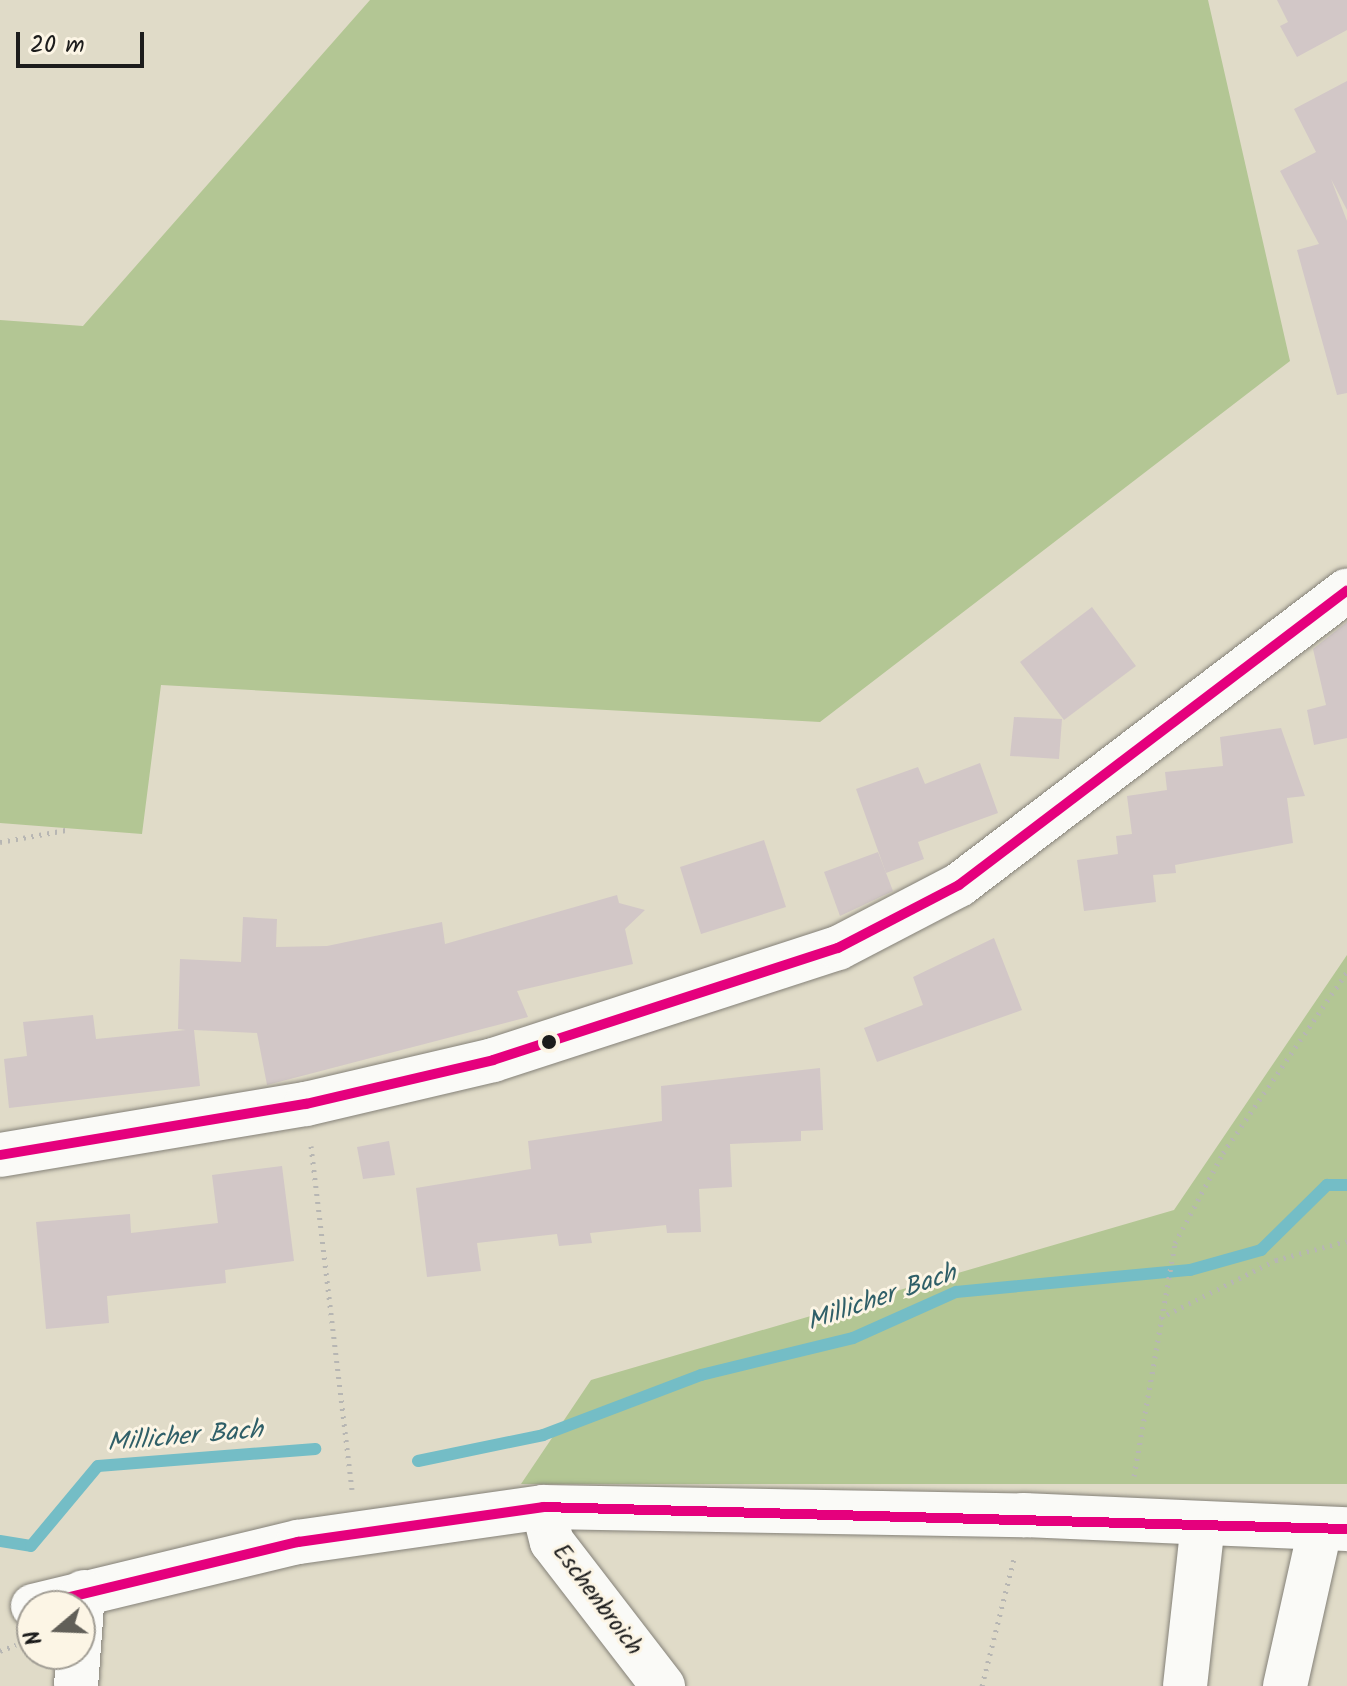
<!DOCTYPE html>
<html>
<head>
<meta charset="utf-8">
<style>
  body { margin:0 }
  #map { position:relative; width:1347px; height:1686px; overflow:hidden; background:#e0dbc8; font-family:Kalam,sans-serif }
  div>[style] { position:absolute }
  .forest>* { inset:0; background:#b3c694 }
  .stream>* { height:12px; margin:-6px; padding:0 6px; transform-origin:6px; border-radius:6px; background:#74bdc6 }
  .building>* { inset:0; background:#d2c7c7 }
  .path>* { height:5px; margin-top:-2.5px; transform-origin:0; background:repeating-linear-gradient(90deg,#b7b6b3 0 2px,transparent 0 8px) }
  .roads { filter:drop-shadow(0 0 2px #848178) drop-shadow(0 0 2px #848178) }
  .minor>* { height:44px; margin:-22px; padding:0 22px; transform-origin:22px; border-radius:22px; background:#fafaf7 }
  .bus-1>* { height:10px; margin:-5px; padding:0 5px; transform-origin:5px; border-radius:5px; background:#e5007d }
  .dots>* { width:22px; height:22px; translate:-50% -50%; box-sizing:border-box; border:4px solid #fcf5e5; border-radius:50% }
  span { translate:-50% -50%; white-space:nowrap; text-align:center; line-height:1.15; -webkit-text-stroke:6px #fcf5e5; paint-order:stroke }
  .street-label { font-size:24px; color:#1c1c1c }
  .water-label { font-size:26px; color:#2f5f68; font-style:italic }
  .north { position:absolute; left:16px; top:1590px; width:80px; height:80px; box-sizing:border-box; background:#fcf5e5; border:2px solid #a29e95; border-radius:50%; rotate:251deg; font-size:22px; font-weight:700; line-height:32px; text-align:center; color:#1c1c1c }
  .north::after { content:''; display:block; margin:auto; width:28px; height:36px; background:#615f58; clip-path:polygon(50% 0,100% 100%,50% 72%,0 100%) }
  .scale { position:absolute; left:16px; top:32px; width:128px; height:36px; box-sizing:border-box; border:4px solid #1c1c1c; border-top:0; padding-left:10px; font-size:24px; line-height:28px; white-space:nowrap; color:#1c1c1c; -webkit-text-stroke:6px #fcf5e5; paint-order:stroke }
</style>
</head>
<body>
<div id="map">
  <div class="forest">
    <div style="clip-path:polygon(370px 0,1208px 0,1290px 361px,820px 722px,161px 685px,142px 834px,0 823px,0 320px,83px 326px)"></div>
    <div style="clip-path:polygon(1347px 955px,1347px 1484px,521px 1484px,591px 1380px,1174px 1210px)"></div>
  </div>
  <div class="stream">
    <div style="left:418px;top:1461px;width:128px;rotate:-11.7deg"></div>
    <div style="left:543px;top:1435px;width:169px;rotate:-20.8deg"></div>
    <div style="left:701px;top:1375px;width:156px;rotate:-13.7deg"></div>
    <div style="left:853px;top:1338px;width:113px;rotate:-24.1deg"></div>
    <div style="left:956px;top:1292px;width:235px;rotate:-5.4deg"></div>
    <div style="left:1190px;top:1270px;width:74px;rotate:-15.7deg"></div>
    <div style="left:1261px;top:1250px;width:93px;rotate:-44.6deg"></div>
    <div style="left:1327px;top:1185px;width:20px"></div>
    <div style="left:0;top:1541px;width:31px;rotate:9deg"></div>
    <div style="left:31px;top:1546px;width:104px;rotate:-50.1deg"></div>
    <div style="left:98px;top:1466px;width:218px;rotate:-4.5deg"></div>
  </div>
  <div class="building">
    <div style="clip-path:polygon(1277px 0,1347px 0,1347px 30px,1297px 57px,1280px 26px,1288px 22px)"></div>
    <div style="clip-path:polygon(1347px 81px,1347px 210px,1331px 179px,1347px 221px,1347px 393px,1337px 395px,1297px 250px,1319px 244px,1280px 171px,1316px 152px,1294px 109px)"></div>
    <div style="clip-path:polygon(1092px 607px,1136px 666px,1064px 720px,1020px 662px)"></div>
    <div style="clip-path:polygon(1347px 622px,1347px 738px,1314px 745px,1307px 710px,1326px 705px,1313px 649px)"></div>
    <div style="clip-path:polygon(1014px 717px,1062px 719px,1059px 759px,1010px 756px)"></div>
    <div style="clip-path:polygon(1281px 728px,1305px 796px,1287px 798px,1293px 843px,1175px 865px,1176px 873px,1153px 875px,1156px 902px,1084px 911px,1077px 860px,1118px 854px,1116px 836px,1132px 834px,1127px 796px,1167px 790px,1165px 772px,1223px 766px,1220px 737px)"></div>
    <div style="clip-path:polygon(980px 763px,998px 813px,918px 842px,924px 859px,886px 873px,856px 789px,918px 767px,925px 784px)"></div>
    <div style="clip-path:polygon(764px 840px,786px 907px,701px 934px,680px 867px)"></div>
    <div style="clip-path:polygon(878px 852px,893px 891px,840px 916px,824px 872px)"></div>
    <div style="clip-path:polygon(617px 895px,619px 903px,645px 910px,625px 929px,633px 964px,517px 991px,528px 1017px,267px 1085px,257px 1033px,194px 1030px,200px 1086px,9px 1108px,4px 1059px,27px 1056px,23px 1022px,93px 1015px,96px 1039px,186px 1030px,178px 1029px,180px 959px,241px 962px,243px 917px,277px 919px,276px 947px,327px 946px,442px 922px,445px 944px)"></div>
    <div style="clip-path:polygon(994px 938px,1022px 1010px,877px 1062px,864px 1028px,923px 1005px,913px 977px)"></div>
    <div style="clip-path:polygon(820px 1068px,823px 1130px,801px 1131px,801px 1141px,730px 1144px,732px 1187px,699px 1189px,701px 1232px,667px 1233px,666px 1225px,590px 1233px,592px 1243px,559px 1246px,557px 1234px,477px 1243px,481px 1271px,427px 1277px,416px 1188px,531px 1169px,528px 1141px,662px 1121px,661px 1086px)"></div>
    <div style="clip-path:polygon(389px 1141px,395px 1175px,363px 1179px,357px 1147px)"></div>
    <div style="clip-path:polygon(282px 1166px,294px 1261px,225px 1270px,226px 1283px,107px 1296px,109px 1323px,46px 1329px,36px 1222px,130px 1214px,131px 1233px,218px 1223px,212px 1175px)"></div>
  </div>
  <div class="path">
    <div style="left:0;top:842px;width:67px;rotate:-10.3deg"></div>
    <div style="left:311px;top:1146px;width:346px;rotate:83.2deg"></div>
    <div style="left:1160px;top:1318px;width:130px;rotate:-26.6deg"></div>
    <div style="left:1276px;top:1260px;width:73px;rotate:-15deg"></div>
    <div style="left:1134px;top:1476px;width:237px;rotate:-80deg"></div>
    <div style="left:1175px;top:1243px;width:102px;rotate:-61.9deg"></div>
    <div style="left:1223px;top:1153px;width:219px;rotate:-55.6deg"></div>
    <div style="left:0;top:1651px;width:17px;rotate:-21deg"></div>
    <div style="left:982px;top:1686px;width:131px;rotate:-75.9deg"></div>
  </div>
  <div class="roads">
    <div class="minor">
      <div style="left:0;top:1155px;width:310px;rotate:-9.5deg"></div>
      <div style="left:306px;top:1104px;width:192px;rotate:-13.2deg"></div>
      <div style="left:493px;top:1060px;width:363px;rotate:-18deg"></div>
      <div style="left:838px;top:948px;width:136px;rotate:-27.5deg"></div>
      <div style="left:959px;top:885px;width:487px;rotate:-37.2deg"></div>
      <div style="left:543px;top:1507px;width:36px;rotate:76deg"></div>
      <div style="left:552px;top:1542px;width:182px;rotate:52.4deg"></div>
      <div style="left:33px;top:1606px;width:273px;rotate:-13.6deg"></div>
      <div style="left:298px;top:1542px;width:247px;rotate:-8.1deg"></div>
      <div style="left:543px;top:1507px;width:480px;rotate:1deg"></div>
      <div style="left:1023px;top:1515px;width:324px;rotate:2.5deg"></div>
      <div style="left:76px;top:1686px;width:94px;rotate:-85.7deg"></div>
      <div style="left:1185px;top:1686px;width:163px;rotate:-83.7deg"></div>
      <div style="left:1285px;top:1686px;width:161px;rotate:-77.4deg"></div>
    </div>
  </div>
  <div class="bus-1">
    <div style="left:0;top:1155px;width:310px;rotate:-9.5deg"></div>
    <div style="left:306px;top:1104px;width:192px;rotate:-13.2deg"></div>
    <div style="left:493px;top:1060px;width:363px;rotate:-18deg"></div>
    <div style="left:838px;top:948px;width:136px;rotate:-27.5deg"></div>
    <div style="left:959px;top:885px;width:487px;rotate:-37.2deg"></div>
    <div style="left:33px;top:1606px;width:273px;rotate:-13.6deg"></div>
    <div style="left:298px;top:1542px;width:247px;rotate:-8.1deg"></div>
    <div style="left:543px;top:1507px;width:804px;rotate:1.57deg"></div>
  </div>
  <div class="dots">
    <div style="left:549px;top:1042px;background:#1c1c1c"></div>
  </div>
  <div class="street-label">
    <span style="left:597px;top:1600px;rotate:53deg">Eschenbroich</span>
  </div>
  <div class="water-label">
    <span style="left:882px;top:1299px;rotate:-19deg">Millicher Bach</span>
    <span style="left:185px;top:1438px;rotate:-5deg">Millicher Bach</span>
  </div>
  <div class="north">N</div>
  <div class="scale">20 m</div>
</div>
</body>
</html>
